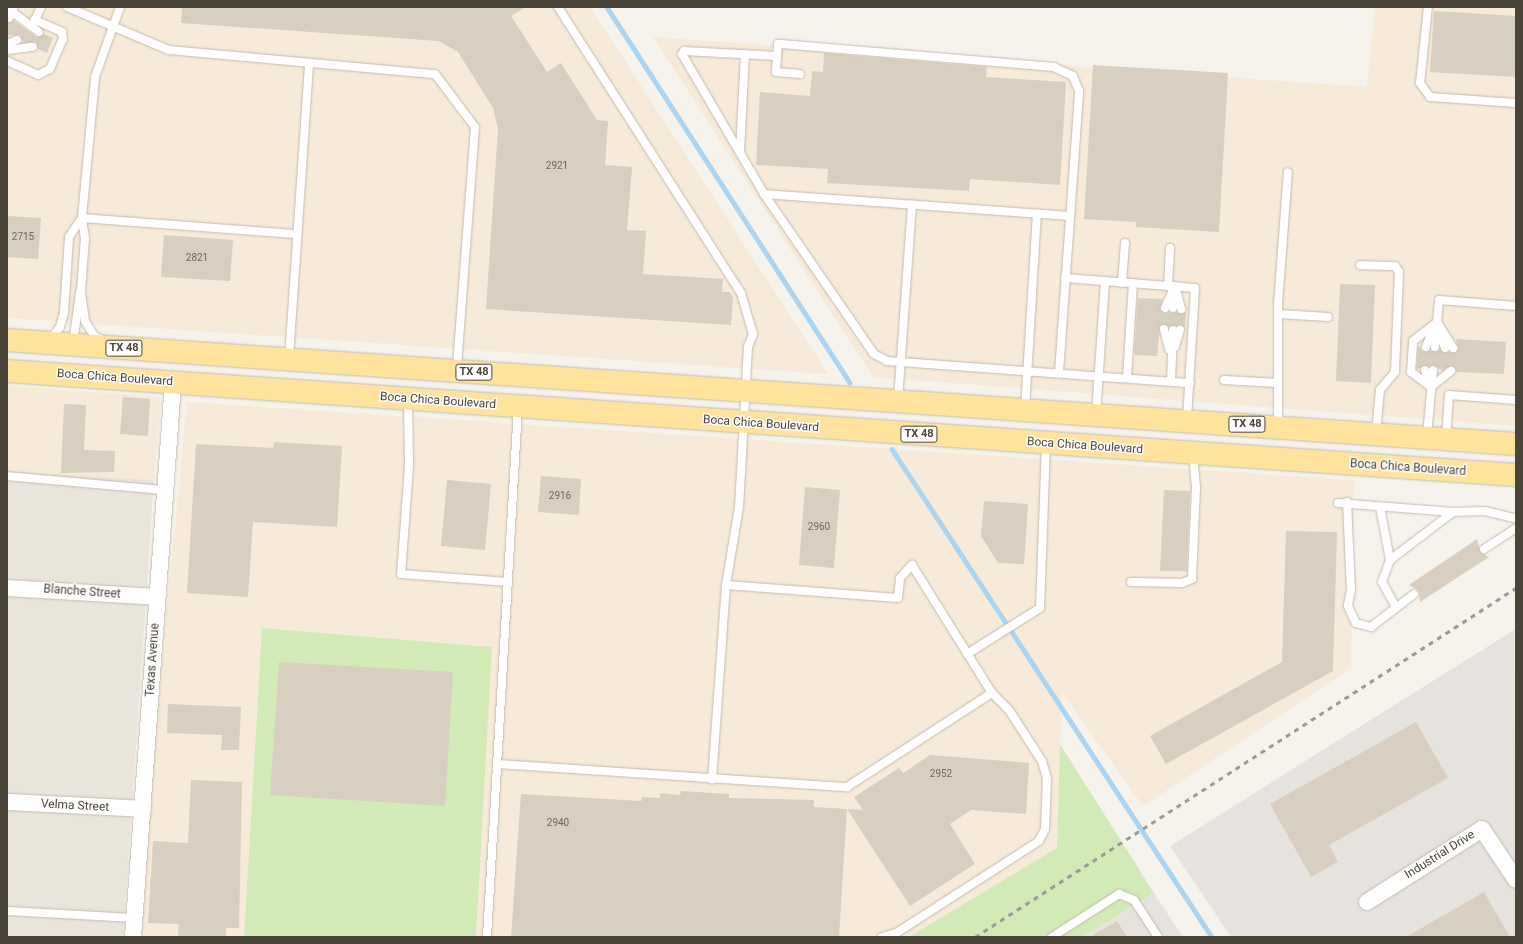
<!DOCTYPE html>
<html>
<head>
<meta charset="utf-8">
<style>
  body { margin:0 }
  #map { position:relative; width:1523px; height:944px; overflow:hidden; background:#f6f3ec; font-family:Roboto,sans-serif }
  div>[style] { position:absolute }
  .residential>* { inset:0; background:#eae5da }
  .commercial>* { inset:0; background:#f7ead8 }
  .industrial>* { inset:0; background:#e6e2dd }
  .green>* { inset:0; background:#d2eab5 }
  .stream>* { height:4.5px; margin:-2.25px; padding:0 2.25px; transform-origin:2.25px; border-radius:2.25px; background:#a9d4f2 }
  .building>* { inset:0; background:#d8cfc1 }
  .roads { filter:drop-shadow(0 0 1px #c2bbae) drop-shadow(0 0 1px #c2bbae) }
  .service>* { height:8px; margin:-4px; padding:0 4px; transform-origin:4px; border-radius:4px; background:#fff }
  .minor>* { height:16px; margin:-8px; padding:0 8px; transform-origin:8px; border-radius:8px; background:#fff }
  .primary>* { height:22px; margin:-11px; padding:0 11px; transform-origin:11px; border-radius:11px; background:#ffe39c }
  .rail>* { height:3px; margin-top:-1.5px; transform-origin:0; background:repeating-linear-gradient(90deg,#9a9a9a 0 5px,transparent 0 10px) }
  span { translate:-50% -50%; white-space:nowrap; text-align:center; line-height:1.15; -webkit-text-stroke:3px #fff; paint-order:stroke }
  .number-label { font-size:10px; color:#6e675b }
  .number-label span { -webkit-text-stroke-width:0 }
  .shield-label span { padding:1px 3px; background:#fff; border:1px solid; border-radius:3px; -webkit-text-stroke-width:0 }
  .shield-label { font-size:11px; color:#4b4439; font-weight:700 }
  .street-label { font-size:12px; color:#4b4439 }
  .frame { position:absolute; inset:0; border:8px solid #4b4439; pointer-events:none }
</style>
</head>
<body>
<div id="map">
  <div class="residential">
    <div style="clip-path:polygon(7px 471px,154px 480px,123px 937px,7px 937px)"></div>
  </div>
  <div class="commercial">
    <div style="clip-path:polygon(7px 7px,590px 7px,828px 374px,7px 318px)"></div>
    <div style="clip-path:polygon(1375px 7px,1516px 7px,1516px 426px,873px 377px,653px 37px,1367px 87px)"></div>
    <div style="clip-path:polygon(7px 386px,161px 397px,154px 480px,7px 471px)"></div>
    <div style="clip-path:polygon(187px 402px,1354px 480px,1351px 668px,1143px 806px,1062px 693px,1057px 848px,921px 937px,476px 937px,492px 647px,262px 628px,244px 937px,135px 937px)"></div>
  </div>
  <div class="industrial">
    <div style="clip-path:polygon(1514px 630px,1516px 937px,1231px 937px,1170px 846px)"></div>
    <div style="clip-path:polygon(1154px 893px,1183px 937px,1082px 937px)"></div>
  </div>
  <div class="green">
    <div style="clip-path:polygon(262px 628px,492px 647px,476px 937px,244px 937px)"></div>
    <div style="clip-path:polygon(1060px 744px,1154px 893px,1082px 937px,909px 937px,1057px 848px)"></div>
  </div>
  <div class="stream">
    <div style="left:607px;top:7px;width:447px;rotate:57.1deg"></div>
    <div style="left:892px;top:449px;width:584px;rotate:56.75deg"></div>
  </div>
  <div class="building">
    <div style="clip-path:polygon(182px 7px,526px 7px,511px 16px,547px 72px,561px 63px,597px 120px,608px 121px,605px 165px,632px 167px,627px 230px,646px 231px,643px 274px,723px 279px,722px 292px,730px 292px,733px 298px,731px 325px,486px 309px,498px 129px,493px 108px,458px 52px,439px 41px,181px 23px)"></div>
    <div style="clip-path:polygon(1434px 11px,1516px 16px,1516px 77px,1430px 72px)"></div>
    <div style="clip-path:polygon(14px 21px,36px 37px,44px 34px,53px 38px,47px 53px,38px 49px,36px 42px,24px 43px,20px 35px,7px 35px,7px 23px)"></div>
    <div style="clip-path:polygon(824px 53px,987px 67px,986px 77px,1066px 82px,1060px 185px,970px 179px,969px 191px,827px 183px,828px 169px,756px 165px,760px 92px,810px 96px,812px 71px,823px 72px)"></div>
    <div style="clip-path:polygon(1093px 65px,1228px 73px,1219px 232px,1136px 227px,1136px 222px,1084px 219px)"></div>
    <div style="clip-path:polygon(7px 216px,41px 218px,38px 259px,7px 257px)"></div>
    <div style="clip-path:polygon(164px 235px,233px 240px,230px 281px,161px 277px)"></div>
    <div style="clip-path:polygon(1340px 284px,1375px 285px,1371px 383px,1336px 381px)"></div>
    <div style="clip-path:polygon(1138px 298px,1163px 299px,1160px 308px,1163px 313px,1186px 312px,1185px 328px,1160px 325px,1157px 356px,1134px 355px)"></div>
    <div style="clip-path:polygon(1456px 339px,1506px 342px,1504px 374px,1456px 372px,1451px 366px,1443px 371px,1433px 365px,1417px 369px,1418px 346px,1424px 352px,1440px 350px,1454px 353px,1458px 348px)"></div>
    <div style="clip-path:polygon(123px 397px,150px 399px,148px 436px,120px 434px)"></div>
    <div style="clip-path:polygon(64px 404px,86px 405px,84px 450px,115px 451px,114px 472px,61px 473px)"></div>
    <div style="clip-path:polygon(274px 442px,342px 446px,337px 527px,253px 522px,248px 597px,187px 593px,196px 444px,273px 448px)"></div>
    <div style="clip-path:polygon(541px 476px,581px 479px,579px 515px,538px 512px)"></div>
    <div style="clip-path:polygon(447px 480px,491px 484px,485px 550px,441px 546px)"></div>
    <div style="clip-path:polygon(805px 487px,840px 490px,834px 568px,799px 565px)"></div>
    <div style="clip-path:polygon(1164px 490px,1190px 491px,1187px 571px,1160px 571px)"></div>
    <div style="clip-path:polygon(984px 501px,1028px 504px,1024px 564px,998px 563px,981px 536px)"></div>
    <div style="clip-path:polygon(1286px 531px,1337px 532px,1333px 671px,1166px 764px,1150px 736px,1282px 662px)"></div>
    <div style="clip-path:polygon(1477px 539px,1480px 552px,1489px 557px,1420px 602px,1419px 591px,1409px 585px)"></div>
    <div style="clip-path:polygon(279px 662px,453px 672px,445px 806px,270px 795px)"></div>
    <div style="clip-path:polygon(168px 704px,241px 707px,239px 750px,221px 750px,222px 735px,167px 733px)"></div>
    <div style="clip-path:polygon(1416px 722px,1448px 778px,1329px 845px,1338px 862px,1311px 877px,1270px 804px)"></div>
    <div style="clip-path:polygon(930px 755px,1029px 763px,1026px 814px,971px 810px,950px 824px,975px 864px,910px 906px,847px 809px,863px 810px,854px 797px,899px 768px,903px 773px)"></div>
    <div style="clip-path:polygon(191px 780px,242px 782px,239px 928px,226px 928px,226px 937px,178px 937px,179px 924px,148px 923px,153px 841px,188px 843px)"></div>
    <div style="clip-path:polygon(681px 791px,729px 794px,729px 798px,814px 800px,814px 807px,847px 809px,839px 937px,511px 937px,521px 794px,641px 801px,642px 797px,660px 798px,660px 793px,680px 795px)"></div>
    <div style="clip-path:polygon(1484px 892px,1510px 937px,1406px 937px)"></div>
    <div style="clip-path:polygon(1117px 921px,1127px 937px,1090px 937px)"></div>
  </div>
  <div class="roads">
    <div class="service">
      <div style="left:67px;top:7px;width:111px;rotate:22.9deg"></div>
      <div style="left:169px;top:50px;width:267px;rotate:5.2deg"></div>
      <div style="left:435px;top:74px;width:66px;rotate:53deg"></div>
      <div style="left:475px;top:127px;width:243px;rotate:94.3deg"></div>
      <div style="left:558px;top:7px;width:340px;rotate:57.4deg"></div>
      <div style="left:741px;top:293px;width:43px;rotate:73.7deg"></div>
      <div style="left:753px;top:334px;width:14px;rotate:111deg"></div>
      <div style="left:748px;top:347px;width:160px;rotate:93.2deg"></div>
      <div style="left:739px;top:507px;width:79px;rotate:99.5deg"></div>
      <div style="left:726px;top:585px;width:195px;rotate:94.1deg"></div>
      <div style="left:1428px;top:7px;width:76px;rotate:96deg"></div>
      <div style="left:1420px;top:83px;width:17px;rotate:54deg"></div>
      <div style="left:1430px;top:97px;width:86px;rotate:4deg"></div>
      <div style="left:7px;top:8px;width:40px;rotate:37deg"></div>
      <div style="left:9px;top:18px;width:9px;rotate:-63deg"></div>
      <div style="left:7px;top:44px;width:11px;rotate:-22deg"></div>
      <div style="left:7px;top:50px;width:26px;rotate:-7deg"></div>
      <div style="left:777px;top:56px;width:16px;rotate:94deg"></div>
      <div style="left:776px;top:72px;width:24px;rotate:5deg"></div>
      <div style="left:7px;top:61px;width:34px;rotate:24deg"></div>
      <div style="left:38px;top:75px;width:13px;rotate:-27deg"></div>
      <div style="left:50px;top:69px;width:33px;rotate:-67deg"></div>
      <div style="left:63px;top:39px;width:7px;rotate:-98deg"></div>
      <div style="left:62px;top:32px;width:30px;rotate:-156deg"></div>
      <div style="left:35px;top:20px;width:14px;rotate:-65deg"></div>
      <div style="left:740px;top:152px;width:98px;rotate:-87.1deg"></div>
      <div style="left:764px;top:194px;width:306px;rotate:4.1deg"></div>
      <div style="left:82px;top:218px;width:216px;rotate:4.3deg"></div>
      <div style="left:1360px;top:265px;width:35px;rotate:2deg"></div>
      <div style="left:1395px;top:266px;width:7px;rotate:56deg"></div>
      <div style="left:1399px;top:272px;width:100px;rotate:92.3deg"></div>
      <div style="left:1395px;top:372px;width:23px;rotate:130deg"></div>
      <div style="left:1380px;top:390px;width:43px;rotate:95.3deg"></div>
      <div style="left:1065px;top:278px;width:130px;rotate:4.4deg"></div>
      <div style="left:1195px;top:288px;width:132px;rotate:93.5deg"></div>
      <div style="left:1122px;top:283px;width:40px;rotate:-85.7deg"></div>
      <div style="left:1168px;top:286px;width:38px;rotate:-87deg"></div>
      <div style="left:1175px;top:286px;width:24px;rotate:75deg"></div>
      <div style="left:1165px;top:308px;width:24px;rotate:-66deg"></div>
      <div style="left:1173px;top:308px;width:15px;rotate:-82deg"></div>
      <div style="left:1278px;top:314px;width:50px;rotate:3.4deg"></div>
      <div style="left:1437px;top:322px;width:31px;rotate:58deg"></div>
      <div style="left:1164px;top:329px;width:21px;rotate:76deg"></div>
      <div style="left:1440px;top:334px;width:15px;rotate:70deg"></div>
      <div style="left:103px;top:340px;width:9px;rotate:-159deg"></div>
      <div style="left:95px;top:337px;width:19px;rotate:-122deg"></div>
      <div style="left:85px;top:321px;width:30px;rotate:-98deg"></div>
      <div style="left:81px;top:291px;width:53px;rotate:-85.7deg"></div>
      <div style="left:85px;top:238px;width:20px;rotate:-99deg"></div>
      <div style="left:82px;top:218px;width:142px;rotate:-84.7deg"></div>
      <div style="left:95px;top:77px;width:74px;rotate:-70.3deg"></div>
      <div style="left:49px;top:341px;width:18px;rotate:-52deg"></div>
      <div style="left:60px;top:327px;width:15px;rotate:-74deg"></div>
      <div style="left:64px;top:313px;width:76px;rotate:-86.2deg"></div>
      <div style="left:69px;top:237px;width:23px;rotate:-56deg"></div>
      <div style="left:73px;top:344px;width:52px;rotate:-82.3deg"></div>
      <div style="left:1175px;top:347px;width:18px;rotate:-74deg"></div>
      <div style="left:1426px;top:347px;width:18px;rotate:-68deg"></div>
      <div style="left:1435px;top:347px;width:47px;rotate:-85.1deg"></div>
      <div style="left:1439px;top:300px;width:77px;rotate:4.5deg"></div>
      <div style="left:289px;top:358px;width:296px;rotate:-86.1deg"></div>
      <div style="left:1425px;top:370px;width:16px;rotate:72deg"></div>
      <div style="left:1059px;top:372px;width:282px;rotate:-85.9deg"></div>
      <div style="left:1079px;top:91px;width:16px;rotate:-112deg"></div>
      <div style="left:1073px;top:76px;width:21px;rotate:-155deg"></div>
      <div style="left:1054px;top:67px;width:277px;rotate:-175.2deg"></div>
      <div style="left:778px;top:44px;width:12px;rotate:95deg"></div>
      <div style="left:777px;top:56px;width:93px;rotate:-176.9deg"></div>
      <div style="left:684px;top:51px;width:4px;rotate:124deg"></div>
      <div style="left:682px;top:54px;width:162px;rotate:59.6deg"></div>
      <div style="left:764px;top:194px;width:194px;rotate:55.5deg"></div>
      <div style="left:874px;top:354px;width:15px;rotate:28deg"></div>
      <div style="left:887px;top:361px;width:304px;rotate:4.2deg"></div>
      <div style="left:1127px;top:378px;width:95px;rotate:-86.4deg"></div>
      <div style="left:1224px;top:380px;width:54px;rotate:3.2deg"></div>
      <div style="left:1171px;top:381px;width:51px;rotate:-87.8deg"></div>
      <div style="left:1431px;top:387px;width:25px;rotate:-143deg"></div>
      <div style="left:1411px;top:372px;width:31px;rotate:-86deg"></div>
      <div style="left:1413px;top:341px;width:31px;rotate:-38deg"></div>
      <div style="left:1431px;top:387px;width:26px;rotate:-39deg"></div>
      <div style="left:408px;top:400px;width:66px;rotate:89.1deg"></div>
      <div style="left:409px;top:466px;width:108px;rotate:94.2deg"></div>
      <div style="left:401px;top:574px;width:107px;rotate:4.3deg"></div>
      <div style="left:898px;top:400px;width:196px;rotate:-85.9deg"></div>
      <div style="left:1025px;top:409px;width:196px;rotate:-86.5deg"></div>
      <div style="left:1096px;top:414px;width:133px;rotate:-86.1deg"></div>
      <div style="left:1278px;top:426px;width:122px;rotate:-90deg"></div>
      <div style="left:1278px;top:304px;width:132px;rotate:-85.7deg"></div>
      <div style="left:1427px;top:436px;width:66px;rotate:-84.8deg"></div>
      <div style="left:1446px;top:438px;width:43px;rotate:-86deg"></div>
      <div style="left:1449px;top:395px;width:67px;rotate:4.3deg"></div>
      <div style="left:7px;top:476px;width:158px;rotate:5.1deg"></div>
      <div style="left:1347px;top:502px;width:88px;rotate:87.4deg"></div>
      <div style="left:1351px;top:590px;width:16px;rotate:101deg"></div>
      <div style="left:1348px;top:606px;width:19px;rotate:65deg"></div>
      <div style="left:1356px;top:623px;width:16px;rotate:15deg"></div>
      <div style="left:1371px;top:627px;width:54px;rotate:-37.5deg"></div>
      <div style="left:1338px;top:503px;width:115px;rotate:4.5deg"></div>
      <div style="left:1380px;top:507px;width:54px;rotate:79.3deg"></div>
      <div style="left:1390px;top:560px;width:79px;rotate:-37.3deg"></div>
      <div style="left:1453px;top:512px;width:32px;rotate:-2deg"></div>
      <div style="left:1485px;top:511px;width:32px;rotate:14deg"></div>
      <div style="left:1484px;top:549px;width:38px;rotate:-33deg"></div>
      <div style="left:1390px;top:560px;width:23px;rotate:110deg"></div>
      <div style="left:1382px;top:582px;width:29px;rotate:61deg"></div>
      <div style="left:1131px;top:582px;width:51px;rotate:1.1deg"></div>
      <div style="left:1182px;top:583px;width:11px;rotate:-22deg"></div>
      <div style="left:1192px;top:579px;width:91px;rotate:-87.5deg"></div>
      <div style="left:1196px;top:488px;width:34px;rotate:-95deg"></div>
      <div style="left:726px;top:585px;width:172px;rotate:4.3deg"></div>
      <div style="left:898px;top:598px;width:20px;rotate:-84deg"></div>
      <div style="left:900px;top:578px;width:18px;rotate:-47deg"></div>
      <div style="left:912px;top:565px;width:151px;rotate:58deg"></div>
      <div style="left:992px;top:693px;width:24px;rotate:45deg"></div>
      <div style="left:1009px;top:710px;width:61px;rotate:57.1deg"></div>
      <div style="left:1042px;top:761px;width:19px;rotate:74deg"></div>
      <div style="left:1047px;top:779px;width:50px;rotate:92.3deg"></div>
      <div style="left:1045px;top:829px;width:13px;rotate:117deg"></div>
      <div style="left:1039px;top:841px;width:170px;rotate:147.2deg"></div>
      <div style="left:896px;top:933px;width:15px;rotate:164deg"></div>
      <div style="left:967px;top:654px;width:86px;rotate:-32.2deg"></div>
      <div style="left:1040px;top:608px;width:165px;rotate:-87.9deg"></div>
      <div style="left:498px;top:764px;width:350px;rotate:3.8deg"></div>
      <div style="left:847px;top:787px;width:173px;rotate:-33deg"></div>
      <div style="left:7px;top:911px;width:127px;rotate:3.2deg"></div>
      <div style="left:487px;top:937px;width:531px;rotate:-86.65deg"></div>
      <div style="left:1052px;top:937px;width:80px;rotate:-32.7deg"></div>
      <div style="left:1119px;top:894px;width:16px;rotate:22deg"></div>
      <div style="left:1134px;top:900px;width:44px;rotate:57deg"></div>
    </div>
    <div class="minor">
      <div style="left:7px;top:588px;width:150px;rotate:3.4deg"></div>
      <div style="left:7px;top:802px;width:136px;rotate:2.9deg"></div>
      <div style="left:1367px;top:902px;width:136px;rotate:-32.4deg"></div>
      <div style="left:1482px;top:829px;width:61px;rotate:56.3deg"></div>
      <div style="left:133px;top:937px;width:555px;rotate:-85.87deg"></div>
    </div>
    <div class="primary">
      <div style="left:7px;top:340px;width:1513px;rotate:3.94deg"></div>
      <div style="left:7px;top:371px;width:1513px;rotate:3.94deg"></div>
    </div>
  </div>
  <div class="rail">
    <div style="left:975px;top:937px;width:644px;rotate:-32.83deg"></div>
  </div>
  <div class="number-label">
    <span style="left:557px;top:166px">2921</span>
    <span style="left:23px;top:237px">2715</span>
    <span style="left:197px;top:258px">2821</span>
    <span style="left:560px;top:496px">2916</span>
    <span style="left:819px;top:527px">2960</span>
    <span style="left:941px;top:774px">2952</span>
    <span style="left:558px;top:823px">2940</span>
  </div>
  <div class="shield-label">
    <span style="left:124px;top:348px">TX 48</span>
    <span style="left:474px;top:372px">TX 48</span>
    <span style="left:1247px;top:424px">TX 48</span>
    <span style="left:919px;top:434px">TX 48</span>
  </div>
  <div class="street-label">
    <span style="left:115px;top:378px;rotate:4deg">Boca Chica Boulevard</span>
    <span style="left:438px;top:401px;rotate:4deg">Boca Chica Boulevard</span>
    <span style="left:761px;top:424px;rotate:4deg">Boca Chica Boulevard</span>
    <span style="left:1085px;top:446px;rotate:4deg">Boca Chica Boulevard</span>
    <span style="left:1408px;top:468px;rotate:4deg">Boca Chica Boulevard</span>
    <span style="left:82px;top:592px;rotate:4deg">Blanche Street</span>
    <span style="left:153px;top:660px;rotate:-86deg">Texas Avenue</span>
    <span style="left:75px;top:806px;rotate:3deg">Velma Street</span>
    <span style="left:1440px;top:855px;rotate:-32deg">Industrial Drive</span>
  </div>
  <div class="frame"></div>
</div>
</body>
</html>
